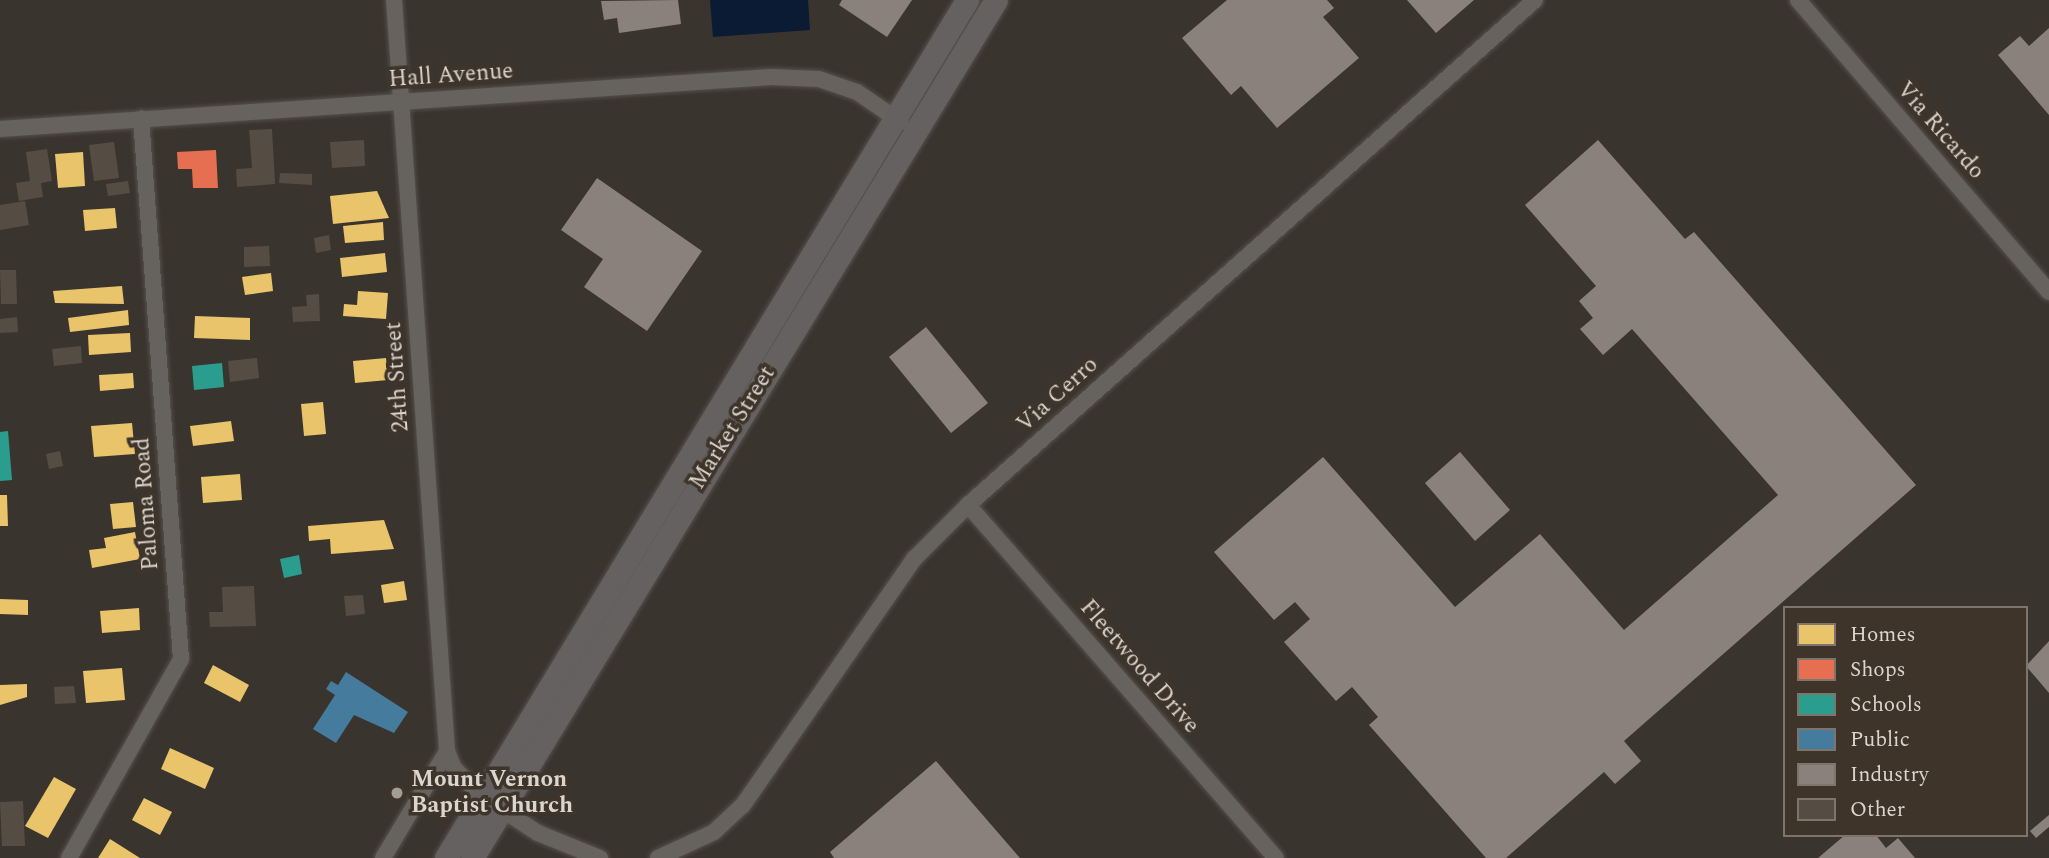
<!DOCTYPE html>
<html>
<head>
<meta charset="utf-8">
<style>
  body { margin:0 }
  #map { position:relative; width:2049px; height:858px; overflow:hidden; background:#3a342e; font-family:Spectral,serif }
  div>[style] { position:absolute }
  .water>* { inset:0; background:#0b1b34 }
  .homes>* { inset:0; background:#e9c46a }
  .shops>* { inset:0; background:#e76f51 }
  .schools>* { inset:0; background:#2a9d8f }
  .public>* { inset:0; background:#457b9d }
  .industry>* { inset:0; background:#8a817c }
  .building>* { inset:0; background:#554d44 }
  .roads { filter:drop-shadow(0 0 2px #55504c) drop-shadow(0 0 2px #55504c) }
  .minor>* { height:16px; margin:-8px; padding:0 8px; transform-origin:8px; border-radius:8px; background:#66625d }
  .secondary>* { height:23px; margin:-11.5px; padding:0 11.5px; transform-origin:11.5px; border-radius:11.5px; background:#656160 }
  .dots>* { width:19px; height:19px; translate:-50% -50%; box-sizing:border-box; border:4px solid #3e342a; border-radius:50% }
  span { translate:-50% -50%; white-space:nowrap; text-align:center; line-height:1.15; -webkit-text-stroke:7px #3e342a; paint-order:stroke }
  .street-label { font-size:23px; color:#dbd5cf }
  .poi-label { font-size:23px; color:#dbd5cf; font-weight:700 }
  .left { translate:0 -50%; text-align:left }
  .legend { position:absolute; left:1783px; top:606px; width:245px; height:231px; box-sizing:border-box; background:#3e342a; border:2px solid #7d746c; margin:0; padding:9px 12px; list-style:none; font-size:21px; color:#dbd5cf }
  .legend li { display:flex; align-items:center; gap:14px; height:35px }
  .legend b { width:35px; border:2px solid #7d746c }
</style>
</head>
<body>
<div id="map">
  <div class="water">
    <div style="clip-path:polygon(710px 0,808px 0,810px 30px,713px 37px)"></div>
  </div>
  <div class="homes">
    <div style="clip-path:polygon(83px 152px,85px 186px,58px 188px,55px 154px)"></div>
    <div style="clip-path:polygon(377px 191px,389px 218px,333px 224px,330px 196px)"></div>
    <div style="clip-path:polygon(115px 208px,117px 228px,85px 231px,83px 210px)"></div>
    <div style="clip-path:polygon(383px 222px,384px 240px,345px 243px,343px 226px)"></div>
    <div style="clip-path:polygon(385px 253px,387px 272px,342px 277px,340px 258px)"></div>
    <div style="clip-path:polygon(271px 273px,273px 291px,245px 295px,242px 277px)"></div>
    <div style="clip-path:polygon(122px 286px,124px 304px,55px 303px,53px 291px)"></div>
    <div style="clip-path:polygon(358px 291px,388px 293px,386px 319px,343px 316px,344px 304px,357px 305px)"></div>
    <div style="clip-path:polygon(128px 310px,129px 325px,70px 332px,68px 318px)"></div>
    <div style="clip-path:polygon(195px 316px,250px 318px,250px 340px,194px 338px)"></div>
    <div style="clip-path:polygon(130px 333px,131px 352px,89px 355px,88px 335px)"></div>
    <div style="clip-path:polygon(386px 358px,388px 380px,355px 383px,353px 361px)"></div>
    <div style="clip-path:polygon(133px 373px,134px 388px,100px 391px,99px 375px)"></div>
    <div style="clip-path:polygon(323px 402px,326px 434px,304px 436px,301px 404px)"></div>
    <div style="clip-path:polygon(231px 421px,234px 441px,193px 446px,190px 426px)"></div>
    <div style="clip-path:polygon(132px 423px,135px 454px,94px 457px,91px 426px)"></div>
    <div style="clip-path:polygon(240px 474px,242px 500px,203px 503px,201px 477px)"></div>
    <div style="clip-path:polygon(0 495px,7px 495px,8px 526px,0 526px)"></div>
    <div style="clip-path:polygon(133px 502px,136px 527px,113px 529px,110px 504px)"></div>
    <div style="clip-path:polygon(384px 520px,394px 549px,331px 554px,330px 539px,309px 541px,308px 526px)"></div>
    <div style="clip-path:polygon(135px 532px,140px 559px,92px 568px,89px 550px,106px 548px,104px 538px)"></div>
    <div style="clip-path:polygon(404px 581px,407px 600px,384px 603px,381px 585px)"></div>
    <div style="clip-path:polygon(0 599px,28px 600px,28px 615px,0 614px)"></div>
    <div style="clip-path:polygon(139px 608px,140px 630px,102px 633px,100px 611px)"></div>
    <div style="clip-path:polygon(213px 665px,249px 685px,240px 702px,204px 683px)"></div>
    <div style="clip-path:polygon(122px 668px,125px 700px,86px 703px,83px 671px)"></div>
    <div style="clip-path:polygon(27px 684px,27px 697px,0 705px,0 685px)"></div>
    <div style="clip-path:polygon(170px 748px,214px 768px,205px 789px,161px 769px)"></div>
    <div style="clip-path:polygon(54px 777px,76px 789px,48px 838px,25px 826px)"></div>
    <div style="clip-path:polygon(144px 798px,172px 812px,160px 835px,132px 820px)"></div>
    <div style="clip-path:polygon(110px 839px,140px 858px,98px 858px)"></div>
  </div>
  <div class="shops">
    <div style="clip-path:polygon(216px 150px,218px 188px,193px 188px,192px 169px,178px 169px,177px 152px)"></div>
  </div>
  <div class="schools">
    <div style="clip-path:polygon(222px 363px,224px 387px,194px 390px,192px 366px)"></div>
    <div style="clip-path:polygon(8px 431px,12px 480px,0 481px,0 432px)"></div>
    <div style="clip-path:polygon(299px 555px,302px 574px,284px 578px,280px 559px)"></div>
  </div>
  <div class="public">
    <div style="clip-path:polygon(346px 672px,408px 712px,394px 733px,354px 715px,336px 743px,313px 729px,335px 695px,326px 689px,331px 681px,338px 685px)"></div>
  </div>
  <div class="industry">
    <div style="clip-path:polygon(678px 0,681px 24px,619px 33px,617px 18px,604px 20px,601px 1px)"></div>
    <div style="clip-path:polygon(842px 0,912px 0,887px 37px,839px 5px)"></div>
    <div style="clip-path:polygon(1227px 0,1327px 0,1334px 8px,1323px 17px,1359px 58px,1277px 128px,1241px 86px,1231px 95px,1182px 38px)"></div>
    <div style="clip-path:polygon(1407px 0,1474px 0,1436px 33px)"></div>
    <div style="clip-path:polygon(2049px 28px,2049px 115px,1998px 55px,2020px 36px,2029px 46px)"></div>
    <div style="clip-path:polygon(1598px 140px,1685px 239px,1694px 232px,1916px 485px,1624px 741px,1641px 761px,1615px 784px,1604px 772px,1506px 858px,1486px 858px,1369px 725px,1378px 717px,1352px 687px,1336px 701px,1284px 642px,1310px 619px,1295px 602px,1274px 620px,1214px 552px,1323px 457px,1455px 607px,1540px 534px,1624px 630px,1778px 495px,1632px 329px,1603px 355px,1580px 329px,1593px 318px,1579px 301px,1596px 286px,1525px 205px)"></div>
    <div style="clip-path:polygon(597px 178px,702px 251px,647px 331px,584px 287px,603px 259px,561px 230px)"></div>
    <div style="clip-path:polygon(926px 327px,988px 403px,951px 433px,889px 357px)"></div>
    <div style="clip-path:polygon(1460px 452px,1510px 510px,1475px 541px,1425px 483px)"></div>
    <div style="clip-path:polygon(2049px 641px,2049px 693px,2026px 666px)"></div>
    <div style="clip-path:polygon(936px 761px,1020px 858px,834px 858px,830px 852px)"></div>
    <div style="clip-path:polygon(2049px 815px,2049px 827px,2036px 838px,2030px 831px)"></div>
    <div style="clip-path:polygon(1845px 835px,1876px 835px,1886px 848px,1898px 838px,1915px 858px,1818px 858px)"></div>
  </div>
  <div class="building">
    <div style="clip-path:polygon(272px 129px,275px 184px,237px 187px,236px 169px,252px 168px,249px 130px)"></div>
    <div style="clip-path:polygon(364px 140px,365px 166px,332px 168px,330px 142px)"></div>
    <div style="clip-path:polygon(114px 142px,119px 178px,94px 181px,89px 145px)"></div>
    <div style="clip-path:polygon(47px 149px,52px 181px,41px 183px,43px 197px,19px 201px,16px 183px,30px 181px,26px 152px)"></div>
    <div style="clip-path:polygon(280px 173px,312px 174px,312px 185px,279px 183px)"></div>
    <div style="clip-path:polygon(128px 181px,130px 193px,108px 196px,106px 184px)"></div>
    <div style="clip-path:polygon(25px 201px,29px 225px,0 230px,0 205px)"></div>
    <div style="clip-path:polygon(329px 235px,331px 250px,316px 253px,314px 238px)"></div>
    <div style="clip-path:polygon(269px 246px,270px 266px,244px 267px,244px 247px)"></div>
    <div style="clip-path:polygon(0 270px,16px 270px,17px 304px,1px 304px)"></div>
    <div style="clip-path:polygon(319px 294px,320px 321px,293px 322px,292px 307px,307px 306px,306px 295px)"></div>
    <div style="clip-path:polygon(17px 317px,18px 332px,0 333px,0 319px)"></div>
    <div style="clip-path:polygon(81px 346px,82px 363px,54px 366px,52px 349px)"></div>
    <div style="clip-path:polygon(257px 358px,259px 378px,230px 382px,228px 361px)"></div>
    <div style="clip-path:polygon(60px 451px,63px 466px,49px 469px,46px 454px)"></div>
    <div style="clip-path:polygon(254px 586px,256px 626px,210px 627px,209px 612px,223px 612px,222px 587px)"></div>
    <div style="clip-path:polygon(363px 595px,365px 614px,346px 616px,344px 596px)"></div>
    <div style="clip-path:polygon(74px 686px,76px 703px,55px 704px,54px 687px)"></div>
    <div style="clip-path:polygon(23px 801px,25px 846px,2px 846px,0 802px)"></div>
  </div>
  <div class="roads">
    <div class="minor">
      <div style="left:394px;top:0;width:753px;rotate:85.96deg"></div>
      <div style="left:447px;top:751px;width:18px;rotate:68deg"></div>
      <div style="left:454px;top:768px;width:39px;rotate:46deg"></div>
      <div style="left:481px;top:796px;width:68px;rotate:33deg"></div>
      <div style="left:538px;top:833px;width:67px;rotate:22deg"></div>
      <div style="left:1798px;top:0;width:385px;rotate:49.3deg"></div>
      <div style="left:0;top:129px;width:773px;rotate:-3.86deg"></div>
      <div style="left:771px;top:77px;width:48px;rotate:2.4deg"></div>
      <div style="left:819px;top:79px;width:40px;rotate:18.9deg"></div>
      <div style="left:857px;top:92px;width:53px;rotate:34.3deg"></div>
      <div style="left:968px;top:505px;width:468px;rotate:48.9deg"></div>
      <div style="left:69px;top:858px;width:228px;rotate:-60.6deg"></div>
      <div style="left:181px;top:659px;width:542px;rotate:-94.23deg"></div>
      <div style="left:383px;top:858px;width:125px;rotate:-59.1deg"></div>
      <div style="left:658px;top:858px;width:62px;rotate:-24.9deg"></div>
      <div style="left:714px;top:832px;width:40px;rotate:-43deg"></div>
      <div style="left:743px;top:805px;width:300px;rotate:-55.2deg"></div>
      <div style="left:914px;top:559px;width:76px;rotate:-45deg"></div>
      <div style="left:968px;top:505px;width:759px;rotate:-41.69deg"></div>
    </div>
    <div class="secondary">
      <div style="left:446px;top:858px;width:1004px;rotate:-58.73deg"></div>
      <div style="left:472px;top:858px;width:1005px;rotate:-58.59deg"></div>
    </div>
  </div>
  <div class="dots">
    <div style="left:397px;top:793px;background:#a39d97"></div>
  </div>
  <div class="street-label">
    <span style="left:451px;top:76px;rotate:-4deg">Hall Avenue</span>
    <span style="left:1940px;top:131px;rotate:49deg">Via Ricardo</span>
    <span style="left:398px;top:377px;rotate:-94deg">24th Street</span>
    <span style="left:1058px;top:395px;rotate:-42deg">Via Cerro</span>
    <span style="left:733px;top:428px;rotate:-58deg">Market Street</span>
    <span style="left:147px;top:504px;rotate:-94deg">Paloma Road</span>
    <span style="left:1139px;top:667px;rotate:49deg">Fleetwood Drive</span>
  </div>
  <div class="poi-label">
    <span class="left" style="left:411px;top:793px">Mount Vernon<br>Baptist Church</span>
  </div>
  <ul class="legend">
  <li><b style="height:19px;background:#e9c46a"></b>Homes</li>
  <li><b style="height:19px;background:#e76f51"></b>Shops</li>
  <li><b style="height:19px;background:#2a9d8f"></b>Schools</li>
  <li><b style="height:19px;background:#457b9d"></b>Public</li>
  <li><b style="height:19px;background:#8a817c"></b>Industry</li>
  <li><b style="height:19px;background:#554d44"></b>Other</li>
  </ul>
</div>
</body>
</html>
